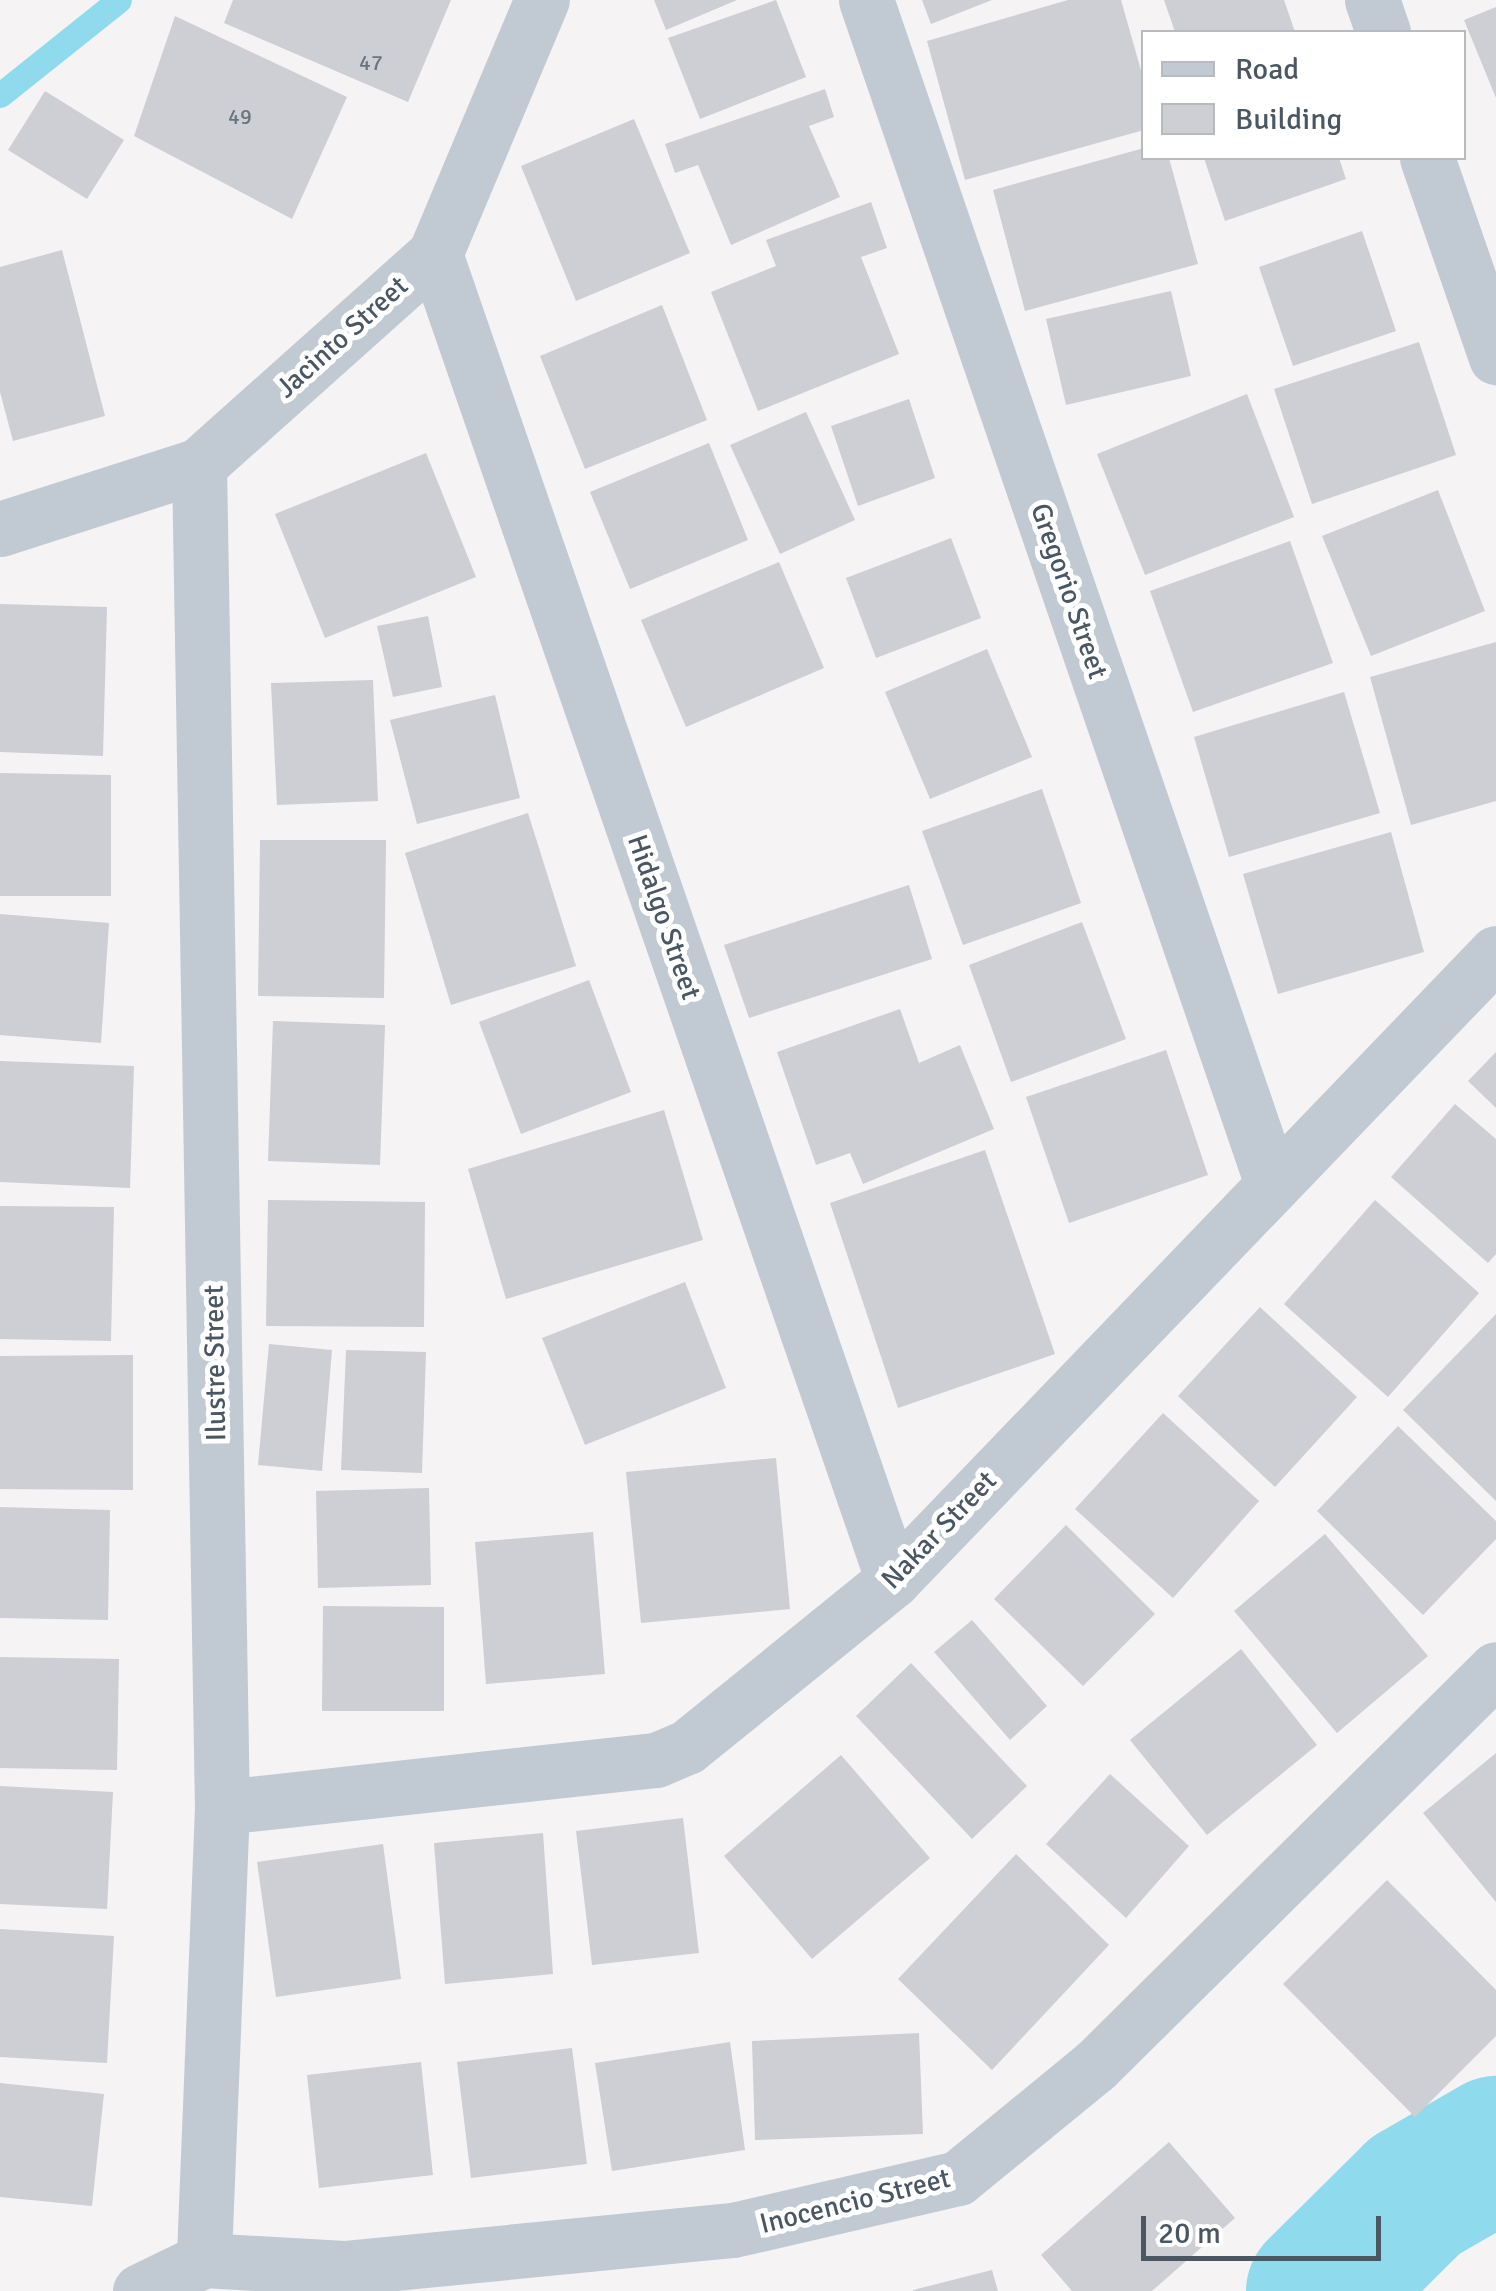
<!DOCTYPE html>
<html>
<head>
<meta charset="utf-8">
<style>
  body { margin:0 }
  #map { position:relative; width:1496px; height:2291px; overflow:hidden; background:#f5f3f3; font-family:Signika,sans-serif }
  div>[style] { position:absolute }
  .stream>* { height:25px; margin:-12.5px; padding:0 12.5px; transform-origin:12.5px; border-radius:12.5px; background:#90daee }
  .river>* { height:145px; margin:-72.5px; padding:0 72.5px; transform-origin:72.5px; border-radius:72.5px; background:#90daee }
  .building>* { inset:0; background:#cdcfd5 }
  .street>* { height:55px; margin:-27.5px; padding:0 27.5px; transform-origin:27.5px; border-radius:27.5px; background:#c1cad2 }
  span { translate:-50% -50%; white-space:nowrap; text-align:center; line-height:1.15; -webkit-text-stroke:10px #fff; paint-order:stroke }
  .number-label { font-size:22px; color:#6b747e }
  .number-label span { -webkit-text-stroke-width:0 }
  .street-label { font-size:28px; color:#4a5661 }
  .legend { position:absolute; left:1141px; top:30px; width:325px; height:130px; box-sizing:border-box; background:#fff; border:2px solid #b7bbc0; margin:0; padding:12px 18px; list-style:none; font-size:30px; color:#4a5661 }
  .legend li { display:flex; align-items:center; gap:20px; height:50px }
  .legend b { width:50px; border:2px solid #b7bbc0 }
  .scale { position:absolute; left:1141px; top:2216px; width:240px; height:45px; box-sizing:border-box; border:5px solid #4a5661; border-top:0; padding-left:12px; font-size:30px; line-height:35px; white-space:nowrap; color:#4a5661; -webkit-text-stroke:8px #fff; paint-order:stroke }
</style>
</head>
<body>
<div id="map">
  <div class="stream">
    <div style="left:0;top:95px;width:152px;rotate:-38.6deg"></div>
  </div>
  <div class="river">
    <div style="left:1318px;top:2291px;width:136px;rotate:-44.7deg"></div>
    <div style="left:1415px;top:2195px;width:94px;rotate:-30.1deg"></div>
  </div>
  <div class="building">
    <div style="clip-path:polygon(233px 0,451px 0,408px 102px,224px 23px)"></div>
    <div style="clip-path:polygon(654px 0,737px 0,666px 30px)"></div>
    <div style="clip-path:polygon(776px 0,806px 77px,700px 119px,668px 38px)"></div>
    <div style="clip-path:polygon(922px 0,992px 0,931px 24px)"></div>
    <div style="clip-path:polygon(1068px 0,1121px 0,1144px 81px,1144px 130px,965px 180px,927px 41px)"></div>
    <div style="clip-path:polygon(1164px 0,1284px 0,1295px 32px,1175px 32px)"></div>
    <div style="clip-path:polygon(1496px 7px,1496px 98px,1464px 20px)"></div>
    <div style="clip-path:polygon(175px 16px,347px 97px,292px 219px,134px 136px)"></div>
    <div style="clip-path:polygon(825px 89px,834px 117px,809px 126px,840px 197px,731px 245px,698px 165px,675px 173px,665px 144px)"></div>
    <div style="clip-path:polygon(45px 91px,124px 140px,87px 199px,8px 150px)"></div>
    <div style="clip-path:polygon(634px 119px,690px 253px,576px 301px,521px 166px)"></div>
    <div style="clip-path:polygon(1144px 148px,1144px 158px,1169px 158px,1198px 264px,1025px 311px,993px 190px)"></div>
    <div style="clip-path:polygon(1204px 158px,1339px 158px,1346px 179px,1225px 221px)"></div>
    <div style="clip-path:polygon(871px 202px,887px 248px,861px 257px,899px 354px,758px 411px,711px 292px,776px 266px,766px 240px)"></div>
    <div style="clip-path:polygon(1362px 231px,1396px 331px,1293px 366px,1259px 267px)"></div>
    <div style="clip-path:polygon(62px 250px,105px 416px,13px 441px,0 392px,0 267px)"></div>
    <div style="clip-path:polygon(1171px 291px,1191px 376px,1066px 405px,1046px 319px)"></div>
    <div style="clip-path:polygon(662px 305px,707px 420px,585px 469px,540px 356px)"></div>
    <div style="clip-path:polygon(1419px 342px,1456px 455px,1312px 504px,1274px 389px)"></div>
    <div style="clip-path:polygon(1247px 394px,1294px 517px,1145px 575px,1097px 454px)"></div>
    <div style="clip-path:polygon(909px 399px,935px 478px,858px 506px,831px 426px)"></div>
    <div style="clip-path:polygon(806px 412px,855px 520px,780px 554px,730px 445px)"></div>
    <div style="clip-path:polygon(709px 443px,748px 540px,630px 589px,590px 492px)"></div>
    <div style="clip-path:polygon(426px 453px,476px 577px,325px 638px,275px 514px)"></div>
    <div style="clip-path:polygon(1438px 490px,1485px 611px,1371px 656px,1322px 536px)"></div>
    <div style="clip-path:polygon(951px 538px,981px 618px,876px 658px,846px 578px)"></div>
    <div style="clip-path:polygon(1290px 541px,1333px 663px,1193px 712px,1150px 591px)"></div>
    <div style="clip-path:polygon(779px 562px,824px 668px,686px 727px,641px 620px)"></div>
    <div style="clip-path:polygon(0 604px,107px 607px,103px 756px,0 752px)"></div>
    <div style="clip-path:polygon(428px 616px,442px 687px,393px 697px,377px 626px)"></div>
    <div style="clip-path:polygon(1496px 642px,1496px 801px,1411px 825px,1370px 677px)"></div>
    <div style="clip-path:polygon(987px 649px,1032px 757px,930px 799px,885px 692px)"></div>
    <div style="clip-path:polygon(373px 680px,378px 801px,277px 805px,271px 683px)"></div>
    <div style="clip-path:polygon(1344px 692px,1380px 813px,1229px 857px,1194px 737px)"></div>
    <div style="clip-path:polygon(495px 695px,520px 798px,417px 824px,390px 720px)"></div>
    <div style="clip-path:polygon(0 773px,111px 775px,111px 896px,0 896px)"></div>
    <div style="clip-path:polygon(1042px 789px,1081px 903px,963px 945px,922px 831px)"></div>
    <div style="clip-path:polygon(528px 813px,576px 966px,451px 1005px,405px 853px)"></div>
    <div style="clip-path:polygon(1391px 832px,1424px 952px,1278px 994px,1243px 874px)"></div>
    <div style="clip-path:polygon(260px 840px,386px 840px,384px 998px,258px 996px)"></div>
    <div style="clip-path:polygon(909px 885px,932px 959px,749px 1018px,724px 945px)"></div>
    <div style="clip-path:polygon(0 914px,109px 923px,101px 1043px,0 1035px)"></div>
    <div style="clip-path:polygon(1082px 922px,1126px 1039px,1011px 1082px,969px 965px)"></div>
    <div style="clip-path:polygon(589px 980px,631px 1092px,521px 1134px,479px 1022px)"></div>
    <div style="clip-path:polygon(900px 1009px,919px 1063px,960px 1045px,994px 1129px,863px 1184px,850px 1153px,816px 1165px,777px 1052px)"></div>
    <div style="clip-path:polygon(273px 1021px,385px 1025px,380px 1165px,268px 1161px)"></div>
    <div style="clip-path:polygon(1166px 1050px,1208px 1175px,1069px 1223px,1026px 1097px)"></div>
    <div style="clip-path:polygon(1496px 1052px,1496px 1108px,1468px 1081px)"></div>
    <div style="clip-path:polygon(0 1061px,134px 1066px,130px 1188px,0 1182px)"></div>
    <div style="clip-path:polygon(1455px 1104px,1496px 1139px,1496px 1254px,1488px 1263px,1391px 1177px)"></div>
    <div style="clip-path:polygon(664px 1110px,703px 1240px,506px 1299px,468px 1169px)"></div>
    <div style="clip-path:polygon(985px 1150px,1055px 1354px,898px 1408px,830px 1203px)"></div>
    <div style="clip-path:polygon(268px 1200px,425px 1202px,424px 1327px,266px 1326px)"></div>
    <div style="clip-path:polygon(1375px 1200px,1479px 1293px,1388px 1397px,1284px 1304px)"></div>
    <div style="clip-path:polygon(0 1206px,114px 1207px,111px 1341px,0 1339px)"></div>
    <div style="clip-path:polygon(685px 1282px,726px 1388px,585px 1445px,542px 1338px)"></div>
    <div style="clip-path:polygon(1260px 1307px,1357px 1397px,1275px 1487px,1178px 1396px)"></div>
    <div style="clip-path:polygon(1496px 1314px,1496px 1501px,1403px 1410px)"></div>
    <div style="clip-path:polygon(269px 1344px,332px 1350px,322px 1471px,258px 1465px)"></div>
    <div style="clip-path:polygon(346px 1350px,426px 1352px,422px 1473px,341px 1470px)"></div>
    <div style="clip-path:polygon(133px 1355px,133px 1490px,0 1489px,0 1356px)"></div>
    <div style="clip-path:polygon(1163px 1413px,1259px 1501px,1173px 1598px,1075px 1509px)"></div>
    <div style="clip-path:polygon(1398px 1426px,1496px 1521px,1496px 1539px,1423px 1615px,1317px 1511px)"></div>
    <div style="clip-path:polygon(776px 1458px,790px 1609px,641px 1623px,626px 1472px)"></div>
    <div style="clip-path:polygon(429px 1488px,431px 1585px,318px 1588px,316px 1491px)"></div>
    <div style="clip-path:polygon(0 1507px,110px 1510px,108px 1620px,0 1618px)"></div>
    <div style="clip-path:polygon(1066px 1525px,1155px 1614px,1083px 1686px,994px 1599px)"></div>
    <div style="clip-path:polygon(593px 1532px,605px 1674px,486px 1684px,475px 1542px)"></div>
    <div style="clip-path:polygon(1325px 1534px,1428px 1656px,1337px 1733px,1234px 1611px)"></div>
    <div style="clip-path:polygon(323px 1606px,444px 1607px,444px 1711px,322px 1711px)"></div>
    <div style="clip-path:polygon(972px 1620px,1047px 1706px,1010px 1740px,934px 1652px)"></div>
    <div style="clip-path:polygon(1241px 1649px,1317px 1745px,1207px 1835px,1130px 1740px)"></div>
    <div style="clip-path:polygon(0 1657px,119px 1659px,117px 1770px,0 1768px)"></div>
    <div style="clip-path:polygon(911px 1663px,1027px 1786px,972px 1839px,856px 1716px)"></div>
    <div style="clip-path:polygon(1496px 1753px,1496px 1902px,1423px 1813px)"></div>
    <div style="clip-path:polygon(841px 1755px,930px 1858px,812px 1959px,724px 1856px)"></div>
    <div style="clip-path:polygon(1110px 1774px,1189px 1846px,1126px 1918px,1046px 1844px)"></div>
    <div style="clip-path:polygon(0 1786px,113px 1792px,107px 1909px,0 1904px)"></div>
    <div style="clip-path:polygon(683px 1818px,699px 1953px,592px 1965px,576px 1831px)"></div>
    <div style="clip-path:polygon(543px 1833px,553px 1974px,445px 1984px,434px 1843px)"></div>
    <div style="clip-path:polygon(383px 1844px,401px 1979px,276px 1997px,257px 1862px)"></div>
    <div style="clip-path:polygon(1016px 1854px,1109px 1945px,992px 2070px,898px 1979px)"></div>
    <div style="clip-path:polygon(1387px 1880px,1496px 1990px,1496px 2036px,1415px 2117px,1283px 1984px)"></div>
    <div style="clip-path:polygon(0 1929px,114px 1936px,107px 2063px,0 2057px)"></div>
    <div style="clip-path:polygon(919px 2033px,923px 2134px,755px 2140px,752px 2041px)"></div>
    <div style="clip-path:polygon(730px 2042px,745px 2150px,612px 2171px,595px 2063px)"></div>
    <div style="clip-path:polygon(572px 2048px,587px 2164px,471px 2178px,457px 2062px)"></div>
    <div style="clip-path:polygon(421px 2062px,433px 2175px,319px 2188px,307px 2075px)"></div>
    <div style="clip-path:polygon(0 2083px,104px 2094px,92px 2206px,0 2197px)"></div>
    <div style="clip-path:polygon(1169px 2142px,1235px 2218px,1152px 2291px,1072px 2291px,1041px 2255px)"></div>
    <div style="clip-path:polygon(992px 2270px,998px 2291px,913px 2291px,913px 2290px)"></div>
  </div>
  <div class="street">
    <div style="left:866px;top:0;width:1249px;rotate:71.07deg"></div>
    <div style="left:1372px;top:0;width:34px;rotate:71deg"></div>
    <div style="left:1427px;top:158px;width:211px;rotate:70.9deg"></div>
    <div style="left:435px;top:254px;width:1403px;rotate:70.95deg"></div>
    <div style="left:199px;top:465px;width:1342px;rotate:89.02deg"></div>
    <div style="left:222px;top:1807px;width:453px;rotate:92.3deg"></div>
    <div style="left:0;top:529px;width:209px;rotate:-17.8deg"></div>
    <div style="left:199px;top:465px;width:317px;rotate:-41.8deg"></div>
    <div style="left:435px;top:254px;width:276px;rotate:-67.2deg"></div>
    <div style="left:222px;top:1807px;width:437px;rotate:-6.2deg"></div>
    <div style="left:656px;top:1760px;width:34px;rotate:-23deg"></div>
    <div style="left:687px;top:1747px;width:265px;rotate:-39deg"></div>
    <div style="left:893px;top:1580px;width:870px;rotate:-46.12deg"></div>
    <div style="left:140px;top:2291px;width:71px;rotate:-25.8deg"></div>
    <div style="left:204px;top:2260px;width:140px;rotate:3.3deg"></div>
    <div style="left:344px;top:2268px;width:391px;rotate:-5.6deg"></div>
    <div style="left:733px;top:2230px;width:231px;rotate:-13deg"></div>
    <div style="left:958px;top:2178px;width:177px;rotate:-39.3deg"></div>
    <div style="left:1095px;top:2066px;width:564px;rotate:-44.71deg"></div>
  </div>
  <div class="number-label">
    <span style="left:371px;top:63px">47</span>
    <span style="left:240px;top:117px">49</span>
  </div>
  <div class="street-label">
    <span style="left:342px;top:337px;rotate:-42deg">Jacinto Street</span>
    <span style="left:1069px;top:591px;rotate:71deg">Gregorio Street</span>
    <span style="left:664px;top:917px;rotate:71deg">Hidalgo Street</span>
    <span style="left:215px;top:1363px;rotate:-91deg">Ilustre Street</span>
    <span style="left:939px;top:1530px;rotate:-46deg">Nakar Street</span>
    <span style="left:855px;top:2201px;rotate:-14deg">Inocencio Street</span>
  </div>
  <ul class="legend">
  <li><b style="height:12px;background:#c1cad2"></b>Road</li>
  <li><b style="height:28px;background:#cdcfd5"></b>Building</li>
  </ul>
  <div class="scale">20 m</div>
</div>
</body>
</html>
